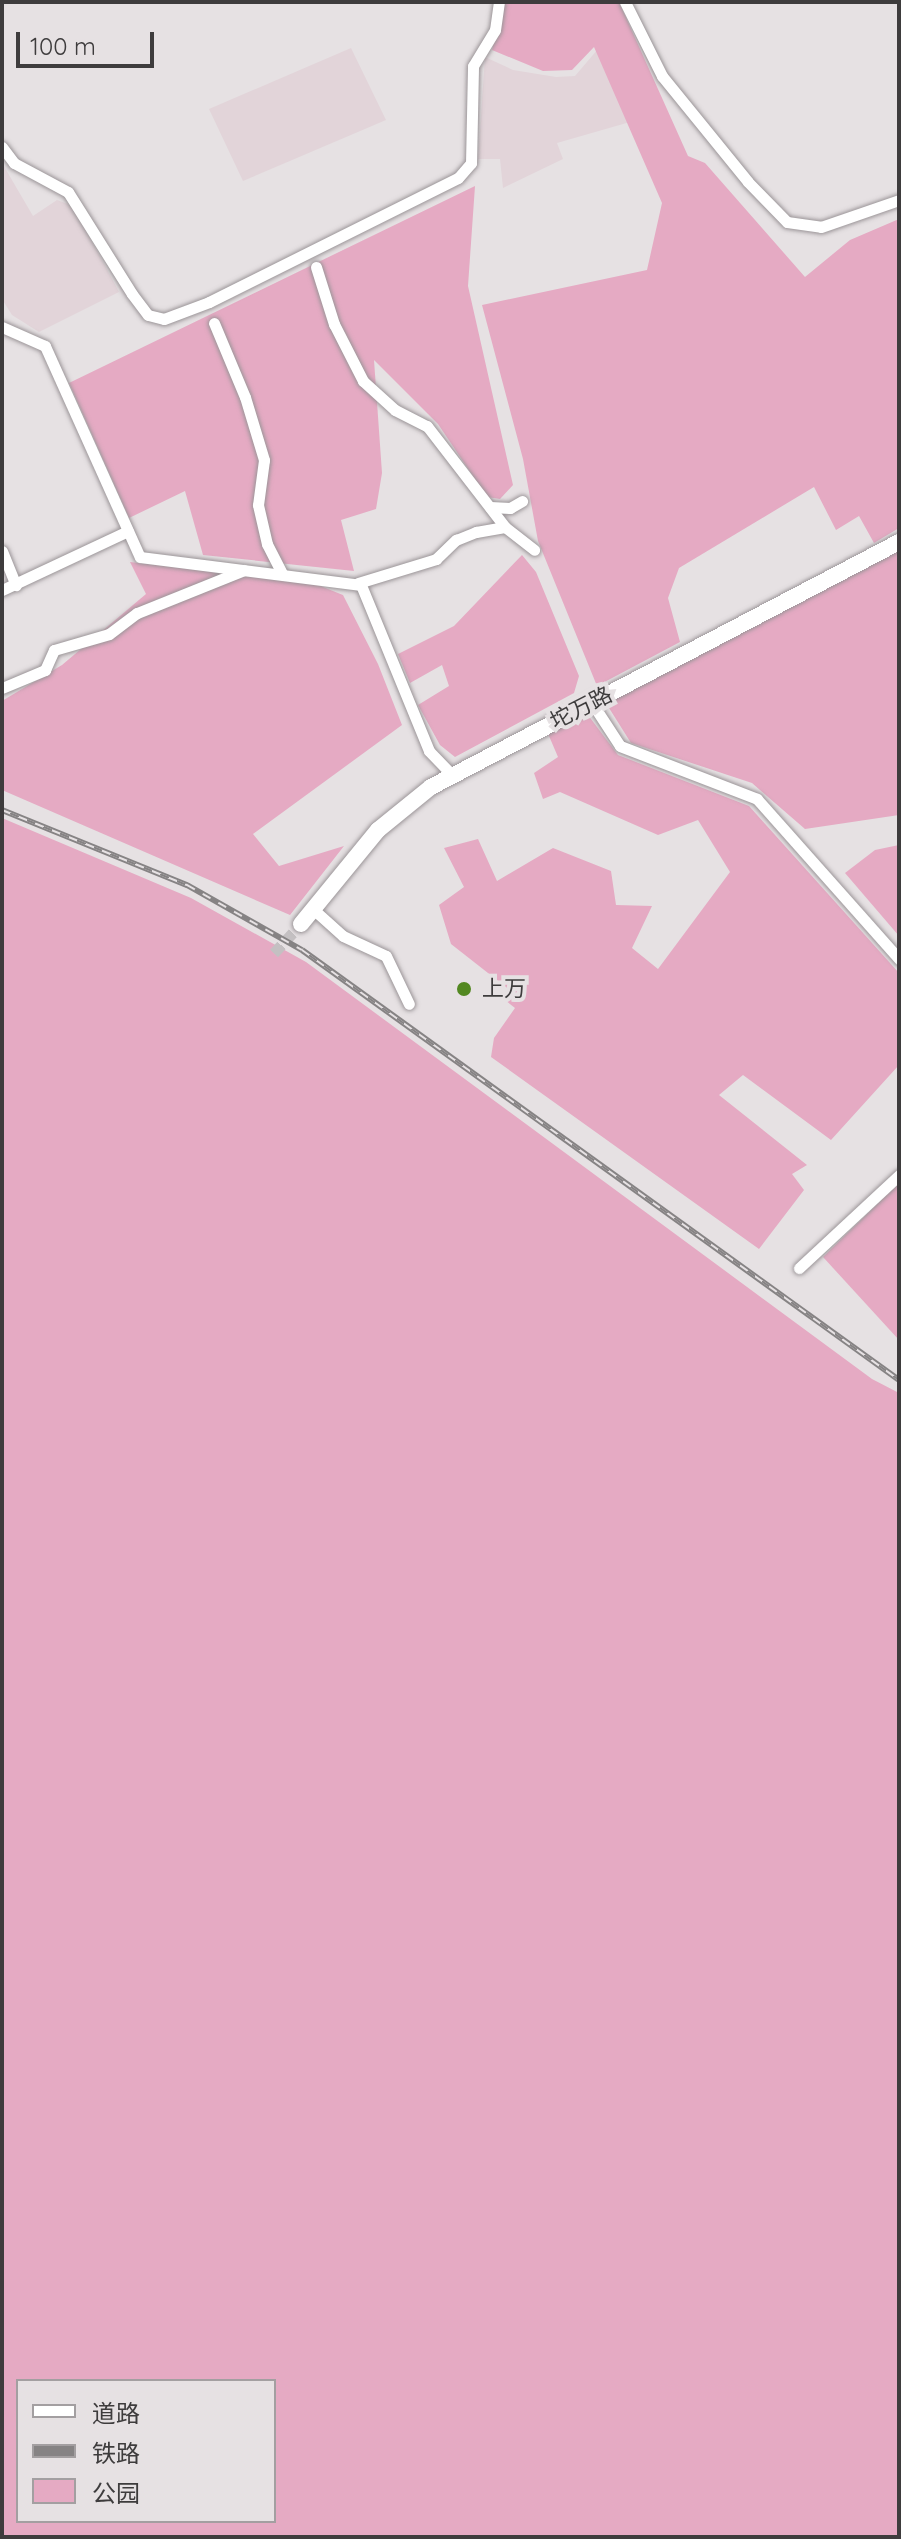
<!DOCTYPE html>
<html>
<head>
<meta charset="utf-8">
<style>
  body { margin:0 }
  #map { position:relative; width:901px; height:2539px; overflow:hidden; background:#e6e1e3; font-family:Quicksand,"Noto Sans SC",sans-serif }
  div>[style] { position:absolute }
  .built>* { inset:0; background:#e2d4d9 }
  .green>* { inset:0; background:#e5aac3 }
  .street-tunnel>* { height:11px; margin-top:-5.5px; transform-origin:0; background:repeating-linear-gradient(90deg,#c4c0c2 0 11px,transparent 0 16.5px) }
  .roads { filter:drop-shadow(0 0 2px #9b9598) drop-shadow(0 0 2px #9b9598) }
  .street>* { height:11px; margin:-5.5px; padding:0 5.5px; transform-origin:5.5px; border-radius:5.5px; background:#fff }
  .secondary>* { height:16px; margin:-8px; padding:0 8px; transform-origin:8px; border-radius:8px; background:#fff }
  .rail>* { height:6px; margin-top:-3px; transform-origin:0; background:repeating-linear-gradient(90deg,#e6e1e3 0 9px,#868384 0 18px); box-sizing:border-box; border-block:2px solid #868384 }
  .dots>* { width:22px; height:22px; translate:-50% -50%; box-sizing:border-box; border:4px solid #e6e1e3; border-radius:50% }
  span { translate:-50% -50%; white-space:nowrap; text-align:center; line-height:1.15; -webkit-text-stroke:8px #e6e1e3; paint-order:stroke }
  .street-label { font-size:22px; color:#3e3c3d }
  .poi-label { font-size:22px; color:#3e3c3d }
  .left { translate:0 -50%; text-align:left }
  .frame { position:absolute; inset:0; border:4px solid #3e3c3d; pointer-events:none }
  .legend { position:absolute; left:16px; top:2379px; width:260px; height:144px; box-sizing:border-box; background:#e6e1e3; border:2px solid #a39fa1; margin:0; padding:10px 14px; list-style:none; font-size:24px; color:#3e3c3d }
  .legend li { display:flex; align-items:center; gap:16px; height:40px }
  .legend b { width:40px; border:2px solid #a39fa1 }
  .scale { position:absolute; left:16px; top:32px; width:138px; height:36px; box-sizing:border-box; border:4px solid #3e3c3d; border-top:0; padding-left:10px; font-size:24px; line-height:28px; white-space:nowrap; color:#3e3c3d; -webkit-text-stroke:6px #e6e1e3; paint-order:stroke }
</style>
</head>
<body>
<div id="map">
  <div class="built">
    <div style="clip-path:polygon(351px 48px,386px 120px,243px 181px,209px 109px)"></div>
    <div style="clip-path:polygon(598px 49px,630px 122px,557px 143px,563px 159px,503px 188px,500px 159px,478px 159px,485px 57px,513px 70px,556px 77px,575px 76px)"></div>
    <div style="clip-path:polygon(2px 163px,33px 216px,57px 200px,73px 206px,119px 292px,39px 332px,12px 315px,2px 299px)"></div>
  </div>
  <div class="green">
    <div style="clip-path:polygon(503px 2px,619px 2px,688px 156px,705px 163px,805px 277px,850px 240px,899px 219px,899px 528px,874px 543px,859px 516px,836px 530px,814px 487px,679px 568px,668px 598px,680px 642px,597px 686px,538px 541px,523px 459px,482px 305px,647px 270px,662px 203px,594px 47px,572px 70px,543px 71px,492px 50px)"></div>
    <div style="clip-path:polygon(475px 186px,468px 286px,513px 485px,500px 499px,487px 497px,438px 424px,374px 360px,382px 473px,376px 509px,341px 520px,354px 571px,203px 555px,185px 491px,129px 518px,69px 383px)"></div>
    <div style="clip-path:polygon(899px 550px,899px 815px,805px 829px,752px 783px,631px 743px,604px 700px)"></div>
    <div style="clip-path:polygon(522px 555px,536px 572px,579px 676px,574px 693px,455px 757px,440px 745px,418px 705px,449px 686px,442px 665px,410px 683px,398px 654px,454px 626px)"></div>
    <div style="clip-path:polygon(130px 562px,313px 583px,343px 595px,378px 664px,402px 725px,253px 834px,279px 866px,344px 846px,290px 915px,2px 790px,2px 701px,62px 665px,146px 594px)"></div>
    <div style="clip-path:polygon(585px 711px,618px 755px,749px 806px,899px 973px,899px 1065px,831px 1140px,743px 1075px,719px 1095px,807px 1165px,792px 1174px,804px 1190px,759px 1249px,491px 1057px,494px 1038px,515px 1008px,505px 1000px,511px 991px,451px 944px,439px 905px,464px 887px,444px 848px,478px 839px,497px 881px,553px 848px,611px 871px,616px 905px,652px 906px,632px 948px,658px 969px,730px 872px,698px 820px,658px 835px,560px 792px,543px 799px,534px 773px,558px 757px,546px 729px)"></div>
    <div style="clip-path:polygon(evenodd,2px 818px,191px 898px,306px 962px,872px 1379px,899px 1393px,899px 2537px,2px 2537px,2px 818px,18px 2381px,274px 2381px,274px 2521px,18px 2521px,18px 2381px)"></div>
    <div style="clip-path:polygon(899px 845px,899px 936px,845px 873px,875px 850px)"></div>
    <div style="clip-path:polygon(899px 1183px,899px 1340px,823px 1257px)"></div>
  </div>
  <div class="street-tunnel">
    <div style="left:274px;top:953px;width:40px;rotate:-47deg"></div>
  </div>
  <div class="roads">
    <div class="street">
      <div style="left:625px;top:2px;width:83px;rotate:63.4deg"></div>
      <div style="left:662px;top:76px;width:136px;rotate:50.9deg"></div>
      <div style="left:748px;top:182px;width:56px;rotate:45.7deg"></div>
      <div style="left:787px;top:222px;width:34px;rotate:8deg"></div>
      <div style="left:821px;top:227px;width:83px;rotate:-19.1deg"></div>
      <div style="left:2px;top:147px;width:20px;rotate:53deg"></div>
      <div style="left:14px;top:163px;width:61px;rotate:28.2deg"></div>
      <div style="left:68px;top:192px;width:120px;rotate:57.9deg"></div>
      <div style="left:132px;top:294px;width:26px;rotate:53deg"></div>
      <div style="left:148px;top:315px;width:16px;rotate:14deg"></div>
      <div style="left:164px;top:319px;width:48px;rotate:-20.7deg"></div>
      <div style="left:209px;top:302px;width:278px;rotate:-26.5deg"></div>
      <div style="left:458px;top:178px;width:20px;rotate:-49deg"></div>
      <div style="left:471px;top:163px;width:97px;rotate:-88.8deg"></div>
      <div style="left:473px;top:66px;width:42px;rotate:-58.6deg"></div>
      <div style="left:495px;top:30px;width:28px;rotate:-82deg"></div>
      <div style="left:316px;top:267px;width:60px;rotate:72.5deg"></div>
      <div style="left:334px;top:324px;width:64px;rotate:63deg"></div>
      <div style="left:363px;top:381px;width:43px;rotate:42.2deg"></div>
      <div style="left:395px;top:410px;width:36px;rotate:27deg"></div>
      <div style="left:427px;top:426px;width:128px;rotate:52.3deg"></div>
      <div style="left:505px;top:527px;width:37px;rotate:38deg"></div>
      <div style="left:214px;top:323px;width:80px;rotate:67.3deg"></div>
      <div style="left:245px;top:397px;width:66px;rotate:73.2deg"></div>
      <div style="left:264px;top:460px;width:45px;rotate:97.6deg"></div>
      <div style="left:258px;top:505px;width:40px;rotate:77deg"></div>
      <div style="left:267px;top:544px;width:34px;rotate:63deg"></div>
      <div style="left:2px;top:327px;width:47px;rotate:23.8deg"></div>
      <div style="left:45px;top:346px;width:231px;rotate:65.8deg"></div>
      <div style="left:140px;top:557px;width:223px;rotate:7.2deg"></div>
      <div style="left:361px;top:585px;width:179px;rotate:67.7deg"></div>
      <div style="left:429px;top:751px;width:33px;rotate:46deg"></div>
      <div style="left:490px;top:507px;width:20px;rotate:3deg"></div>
      <div style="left:510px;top:508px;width:14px;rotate:-30deg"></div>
      <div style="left:2px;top:551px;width:37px;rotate:68deg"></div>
      <div style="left:358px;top:583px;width:82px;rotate:-17.1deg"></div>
      <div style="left:436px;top:559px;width:28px;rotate:-44deg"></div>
      <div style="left:456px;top:540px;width:22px;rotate:-22deg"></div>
      <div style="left:476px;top:532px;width:29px;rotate:-10deg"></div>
      <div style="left:2px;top:590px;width:139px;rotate:-25.1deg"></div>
      <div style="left:2px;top:688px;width:47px;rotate:-22.7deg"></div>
      <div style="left:45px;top:670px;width:22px;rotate:-66deg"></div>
      <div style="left:54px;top:650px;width:57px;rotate:-16.2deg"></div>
      <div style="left:109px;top:634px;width:35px;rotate:-37deg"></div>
      <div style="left:137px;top:613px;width:115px;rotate:-21.9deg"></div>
      <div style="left:592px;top:703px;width:51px;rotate:56.9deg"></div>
      <div style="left:620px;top:746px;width:147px;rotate:21.1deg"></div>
      <div style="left:757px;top:799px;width:214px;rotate:48.4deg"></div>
      <div style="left:313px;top:909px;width:40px;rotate:42deg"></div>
      <div style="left:343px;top:936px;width:47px;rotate:24.9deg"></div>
      <div style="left:386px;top:956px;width:53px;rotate:64.4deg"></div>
      <div style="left:799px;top:1268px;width:137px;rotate:-42.9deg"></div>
    </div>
    <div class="secondary">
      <div style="left:301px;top:924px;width:122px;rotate:-50.7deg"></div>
      <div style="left:378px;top:830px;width:68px;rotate:-39.1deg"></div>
      <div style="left:431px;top:787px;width:528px;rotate:-27.63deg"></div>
    </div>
  </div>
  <div class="rail">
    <div style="left:2px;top:810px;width:200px;rotate:22.1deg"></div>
    <div style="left:187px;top:885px;width:132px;rotate:29.5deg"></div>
    <div style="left:302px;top:950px;width:736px;rotate:35.76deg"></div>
  </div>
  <div class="dots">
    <div style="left:464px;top:989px;background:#538821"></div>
  </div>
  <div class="street-label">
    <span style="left:581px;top:708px;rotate:-27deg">坨万路</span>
  </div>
  <div class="poi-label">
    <span class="left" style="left:482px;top:989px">上万</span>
  </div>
  <div class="frame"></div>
  <ul class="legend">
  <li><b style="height:10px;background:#fff"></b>道路</li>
  <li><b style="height:10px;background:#868384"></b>铁路</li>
  <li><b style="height:22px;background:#e5aac3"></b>公园</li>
  </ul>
  <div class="scale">100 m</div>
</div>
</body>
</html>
